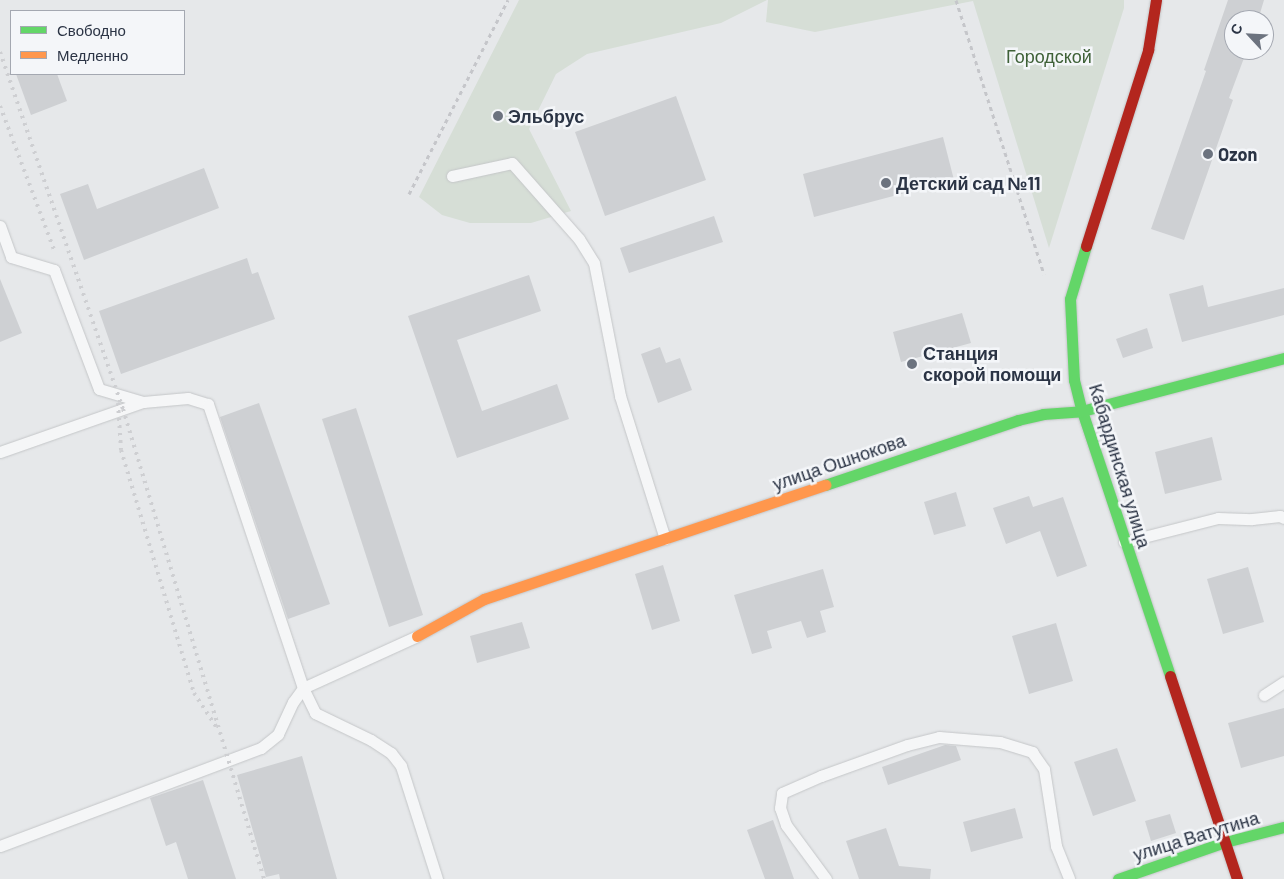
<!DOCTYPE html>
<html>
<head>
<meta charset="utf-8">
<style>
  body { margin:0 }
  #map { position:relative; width:1284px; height:879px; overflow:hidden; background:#e6e8ea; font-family:Barlow,sans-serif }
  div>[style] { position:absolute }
  .green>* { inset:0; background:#d6ded6 }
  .building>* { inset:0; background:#ced0d3 }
  .path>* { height:3px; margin-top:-1.5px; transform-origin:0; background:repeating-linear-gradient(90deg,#c5c6ca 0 4px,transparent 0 8px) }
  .roads { filter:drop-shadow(0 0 1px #c4c6c8) drop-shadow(0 0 1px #c4c6c8) }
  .lane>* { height:11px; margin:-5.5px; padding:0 5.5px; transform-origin:5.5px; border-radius:5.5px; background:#f5f6f7 }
  .fast>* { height:11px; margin:-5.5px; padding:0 5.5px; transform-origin:5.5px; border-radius:5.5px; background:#63d668 }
  .slow>* { height:11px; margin:-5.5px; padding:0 5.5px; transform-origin:5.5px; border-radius:5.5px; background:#ff974d }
  .jam>* { height:11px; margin:-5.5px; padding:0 5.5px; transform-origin:5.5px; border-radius:5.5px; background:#b3261e }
  .rail>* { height:4px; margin-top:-2px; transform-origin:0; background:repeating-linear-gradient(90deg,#cecfd2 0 2.5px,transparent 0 7.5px) }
  .dots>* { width:14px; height:14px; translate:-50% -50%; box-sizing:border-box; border:2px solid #f4f6f9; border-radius:50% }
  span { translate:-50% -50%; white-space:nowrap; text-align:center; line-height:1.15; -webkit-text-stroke:5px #f4f6f9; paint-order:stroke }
  .park-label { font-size:18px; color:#3f6138 }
  .poi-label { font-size:18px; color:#2b3445; font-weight:700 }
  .left { translate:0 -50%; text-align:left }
  .street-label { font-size:18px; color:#2b3445 }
  .legend { position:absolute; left:10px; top:10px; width:175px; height:65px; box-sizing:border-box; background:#f4f6f9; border:1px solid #a4a8b1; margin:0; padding:6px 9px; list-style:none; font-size:15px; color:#2b3445 }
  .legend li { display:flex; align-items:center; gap:10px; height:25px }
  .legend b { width:25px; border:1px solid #a4a8b1 }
  .north { position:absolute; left:1224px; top:10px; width:50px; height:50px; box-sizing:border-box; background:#f4f6f9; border:1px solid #a4a8b1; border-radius:50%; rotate:295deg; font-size:14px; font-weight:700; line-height:20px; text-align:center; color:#2b3445 }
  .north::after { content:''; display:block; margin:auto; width:18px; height:22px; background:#6c737f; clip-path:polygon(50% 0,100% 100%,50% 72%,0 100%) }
</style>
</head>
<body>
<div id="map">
  <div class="green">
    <div style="clip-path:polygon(519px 0,767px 0,721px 23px,587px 54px,556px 74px,529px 129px,571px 211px,531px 223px,470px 223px,442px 215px,419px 197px)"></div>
    <div style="clip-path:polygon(768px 0,1124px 0,1124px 8px,1049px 248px,973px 1px,815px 32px,766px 22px)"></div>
  </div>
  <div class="building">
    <div style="clip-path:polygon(1228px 0,1264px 0,1258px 20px,1234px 20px,1234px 50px,1247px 50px,1229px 98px,1233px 100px,1184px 240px,1151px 229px,1206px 71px,1204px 70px)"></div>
    <div style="clip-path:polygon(16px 74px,57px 74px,67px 101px,31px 115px)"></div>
    <div style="clip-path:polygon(676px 96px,706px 180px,605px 216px,575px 132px)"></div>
    <div style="clip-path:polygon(943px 137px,954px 180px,814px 217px,803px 174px)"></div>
    <div style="clip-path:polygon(204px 168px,219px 208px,84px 260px,60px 194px,88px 184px,97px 209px)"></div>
    <div style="clip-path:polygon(714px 216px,723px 242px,629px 273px,620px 248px)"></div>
    <div style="clip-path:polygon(247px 258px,252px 274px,258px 272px,275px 319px,121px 374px,99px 311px)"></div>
    <div style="clip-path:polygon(529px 275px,541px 311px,457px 340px,482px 411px,557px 384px,569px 419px,457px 458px,408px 316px)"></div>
    <div style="clip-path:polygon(0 279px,22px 333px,0 342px)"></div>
    <div style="clip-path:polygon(1203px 285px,1208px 307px,1284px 288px,1284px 315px,1182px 342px,1169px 294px)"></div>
    <div style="clip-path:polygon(962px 313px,971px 343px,901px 362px,893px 332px)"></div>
    <div style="clip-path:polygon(1147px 328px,1153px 348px,1123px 358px,1116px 339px)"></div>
    <div style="clip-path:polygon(660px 347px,666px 363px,680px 358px,692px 390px,658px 403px,641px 354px)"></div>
    <div style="clip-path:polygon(259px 403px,330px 604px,288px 619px,220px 417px)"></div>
    <div style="clip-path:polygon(356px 408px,423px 615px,389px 627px,322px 419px)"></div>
    <div style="clip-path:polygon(1212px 437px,1222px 480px,1165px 494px,1155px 452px)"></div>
    <div style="clip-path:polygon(956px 492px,966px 526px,934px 535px,924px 502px)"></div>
    <div style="clip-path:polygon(1029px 496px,1033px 507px,1063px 497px,1087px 566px,1057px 577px,1040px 531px,1006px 544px,993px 508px)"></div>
    <div style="clip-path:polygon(663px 565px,680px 621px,652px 630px,635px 574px)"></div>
    <div style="clip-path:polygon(1248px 567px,1264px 622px,1223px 634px,1207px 579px)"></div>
    <div style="clip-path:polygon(823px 569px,834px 607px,820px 611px,826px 632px,807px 638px,801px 621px,767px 631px,772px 648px,752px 654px,734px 595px)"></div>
    <div style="clip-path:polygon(522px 622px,530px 648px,477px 663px,470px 636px)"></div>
    <div style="clip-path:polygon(1056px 623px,1073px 681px,1029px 694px,1012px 636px)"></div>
    <div style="clip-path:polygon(1284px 708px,1284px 756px,1241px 768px,1228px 723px)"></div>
    <div style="clip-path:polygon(945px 745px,956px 746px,961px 760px,888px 785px,882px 767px)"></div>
    <div style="clip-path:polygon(1117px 748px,1136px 801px,1093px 816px,1074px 762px)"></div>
    <div style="clip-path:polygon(302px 756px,337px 879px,280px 879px,279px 874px,266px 877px,237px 775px)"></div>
    <div style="clip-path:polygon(203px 780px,236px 879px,188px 879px,176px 842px,166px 846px,150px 798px)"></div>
    <div style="clip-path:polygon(1015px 808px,1023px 838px,971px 852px,963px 822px)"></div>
    <div style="clip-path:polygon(1170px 814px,1176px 833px,1151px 841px,1145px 821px)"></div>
    <div style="clip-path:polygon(773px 820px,794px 879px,765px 879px,747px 830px)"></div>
    <div style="clip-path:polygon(886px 828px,899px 866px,931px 869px,930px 879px,859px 879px,846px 841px)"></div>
  </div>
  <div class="path">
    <div style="left:956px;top:0;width:288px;rotate:72.2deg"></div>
    <div style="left:409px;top:194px;width:218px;rotate:-63deg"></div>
  </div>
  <div class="roads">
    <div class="lane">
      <div style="left:452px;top:176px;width:61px;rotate:-12.2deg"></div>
      <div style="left:512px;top:163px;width:101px;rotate:48.6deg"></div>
      <div style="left:579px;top:239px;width:28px;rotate:58deg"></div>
      <div style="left:594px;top:263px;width:136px;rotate:78.9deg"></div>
      <div style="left:620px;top:396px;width:150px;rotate:72.5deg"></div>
      <div style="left:0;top:226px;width:33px;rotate:70deg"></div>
      <div style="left:11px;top:257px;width:45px;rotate:16.8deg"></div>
      <div style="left:54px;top:270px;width:127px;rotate:69.3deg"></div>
      <div style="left:99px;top:389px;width:46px;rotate:16.5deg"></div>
      <div style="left:143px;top:402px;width:45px;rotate:-5.1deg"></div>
      <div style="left:188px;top:398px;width:21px;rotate:17deg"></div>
      <div style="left:208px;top:404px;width:299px;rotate:71.5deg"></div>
      <div style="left:303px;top:688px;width:125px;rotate:-24.5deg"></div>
      <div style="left:0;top:452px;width:151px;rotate:-19.3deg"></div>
      <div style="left:1124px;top:542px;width:97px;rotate:-14.3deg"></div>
      <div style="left:1218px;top:518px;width:34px;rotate:2deg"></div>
      <div style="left:1252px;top:519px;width:28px;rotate:-6deg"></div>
      <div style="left:1280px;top:516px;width:4px;rotate:27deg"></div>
      <div style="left:1264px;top:695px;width:24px;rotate:-33deg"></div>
      <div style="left:0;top:846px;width:279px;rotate:-20.6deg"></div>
      <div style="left:261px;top:748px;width:22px;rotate:-39deg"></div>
      <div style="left:278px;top:734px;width:35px;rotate:-65deg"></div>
      <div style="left:293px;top:702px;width:17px;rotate:-54deg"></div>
      <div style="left:303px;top:688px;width:28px;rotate:64deg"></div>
      <div style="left:315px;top:713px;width:62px;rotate:25.7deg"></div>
      <div style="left:371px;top:740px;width:24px;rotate:33deg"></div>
      <div style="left:391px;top:753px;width:16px;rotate:52deg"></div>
      <div style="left:401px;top:766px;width:119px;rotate:72.3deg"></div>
      <div style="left:826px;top:879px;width:67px;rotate:-126.5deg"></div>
      <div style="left:786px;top:825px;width:18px;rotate:-109deg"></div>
      <div style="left:780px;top:808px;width:15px;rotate:-82deg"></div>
      <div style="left:782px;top:793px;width:43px;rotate:-23.6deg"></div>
      <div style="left:821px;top:776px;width:91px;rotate:-19.8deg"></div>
      <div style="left:907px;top:745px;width:33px;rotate:-14deg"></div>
      <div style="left:939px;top:737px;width:61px;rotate:4.7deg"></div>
      <div style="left:1000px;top:742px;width:34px;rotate:17deg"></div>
      <div style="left:1032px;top:752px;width:21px;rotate:55deg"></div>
      <div style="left:1044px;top:769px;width:78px;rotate:81.1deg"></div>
      <div style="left:1056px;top:846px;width:35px;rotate:68deg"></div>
    </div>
    <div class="fast">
      <div style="left:1086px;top:246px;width:55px;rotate:106.8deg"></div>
      <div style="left:1070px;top:299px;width:81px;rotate:87.2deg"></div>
      <div style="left:1074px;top:380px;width:32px;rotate:76deg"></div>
      <div style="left:1082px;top:411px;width:279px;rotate:71.6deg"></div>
      <div style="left:825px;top:485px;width:204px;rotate:-18.6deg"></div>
      <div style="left:1018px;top:420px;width:26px;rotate:-13deg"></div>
      <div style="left:1043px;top:414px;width:39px;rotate:-4deg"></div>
      <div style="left:1082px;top:411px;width:209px;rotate:-14.7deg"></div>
      <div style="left:1118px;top:879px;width:113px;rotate:-19.1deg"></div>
      <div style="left:1225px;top:842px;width:61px;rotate:-14.3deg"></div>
    </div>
    <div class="slow">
      <div style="left:417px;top:636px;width:77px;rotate:-28.9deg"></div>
      <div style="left:484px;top:599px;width:360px;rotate:-18.5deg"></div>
    </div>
    <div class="jam">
      <div style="left:1086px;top:246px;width:206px;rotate:-72.4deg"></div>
      <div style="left:1148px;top:50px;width:51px;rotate:-80.9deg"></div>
      <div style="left:1170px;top:676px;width:214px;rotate:71.7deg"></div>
    </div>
  </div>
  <div class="rail">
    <div style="left:0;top:52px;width:378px;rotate:71deg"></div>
    <div style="left:123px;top:409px;width:491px;rotate:73.3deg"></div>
    <div style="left:0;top:106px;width:156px;rotate:69.4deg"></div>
    <div style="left:118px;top:403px;width:47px;rotate:86.3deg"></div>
    <div style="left:121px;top:450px;width:254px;rotate:73.3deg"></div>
    <div style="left:194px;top:693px;width:42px;rotate:56.7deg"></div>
  </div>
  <div class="dots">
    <div style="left:498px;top:116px;background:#6c737f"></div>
    <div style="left:1208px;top:154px;background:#6c737f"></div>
    <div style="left:886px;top:183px;background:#6c737f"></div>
    <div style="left:912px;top:364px;background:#6c737f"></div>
  </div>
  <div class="park-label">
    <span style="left:1049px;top:56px">Городской</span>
  </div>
  <div class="poi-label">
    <span class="left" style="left:508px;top:116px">Эльбрус</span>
    <span class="left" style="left:1218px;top:154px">Ozon</span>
    <span class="left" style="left:896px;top:183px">Детский сад №11</span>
    <span class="left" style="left:923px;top:364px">Станция<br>скорой помощи</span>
  </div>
  <div class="street-label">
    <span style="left:839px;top:462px;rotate:-19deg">улица Ошнокова</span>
    <span style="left:1120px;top:466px;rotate:73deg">Кабардинская улица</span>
    <span style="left:1196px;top:836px;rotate:-17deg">улица Ватутина</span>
  </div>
  <ul class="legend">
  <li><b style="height:6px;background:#63d668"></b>Свободно</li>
  <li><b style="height:6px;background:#ff974d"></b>Медленно</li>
  </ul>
  <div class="north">С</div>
</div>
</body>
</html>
